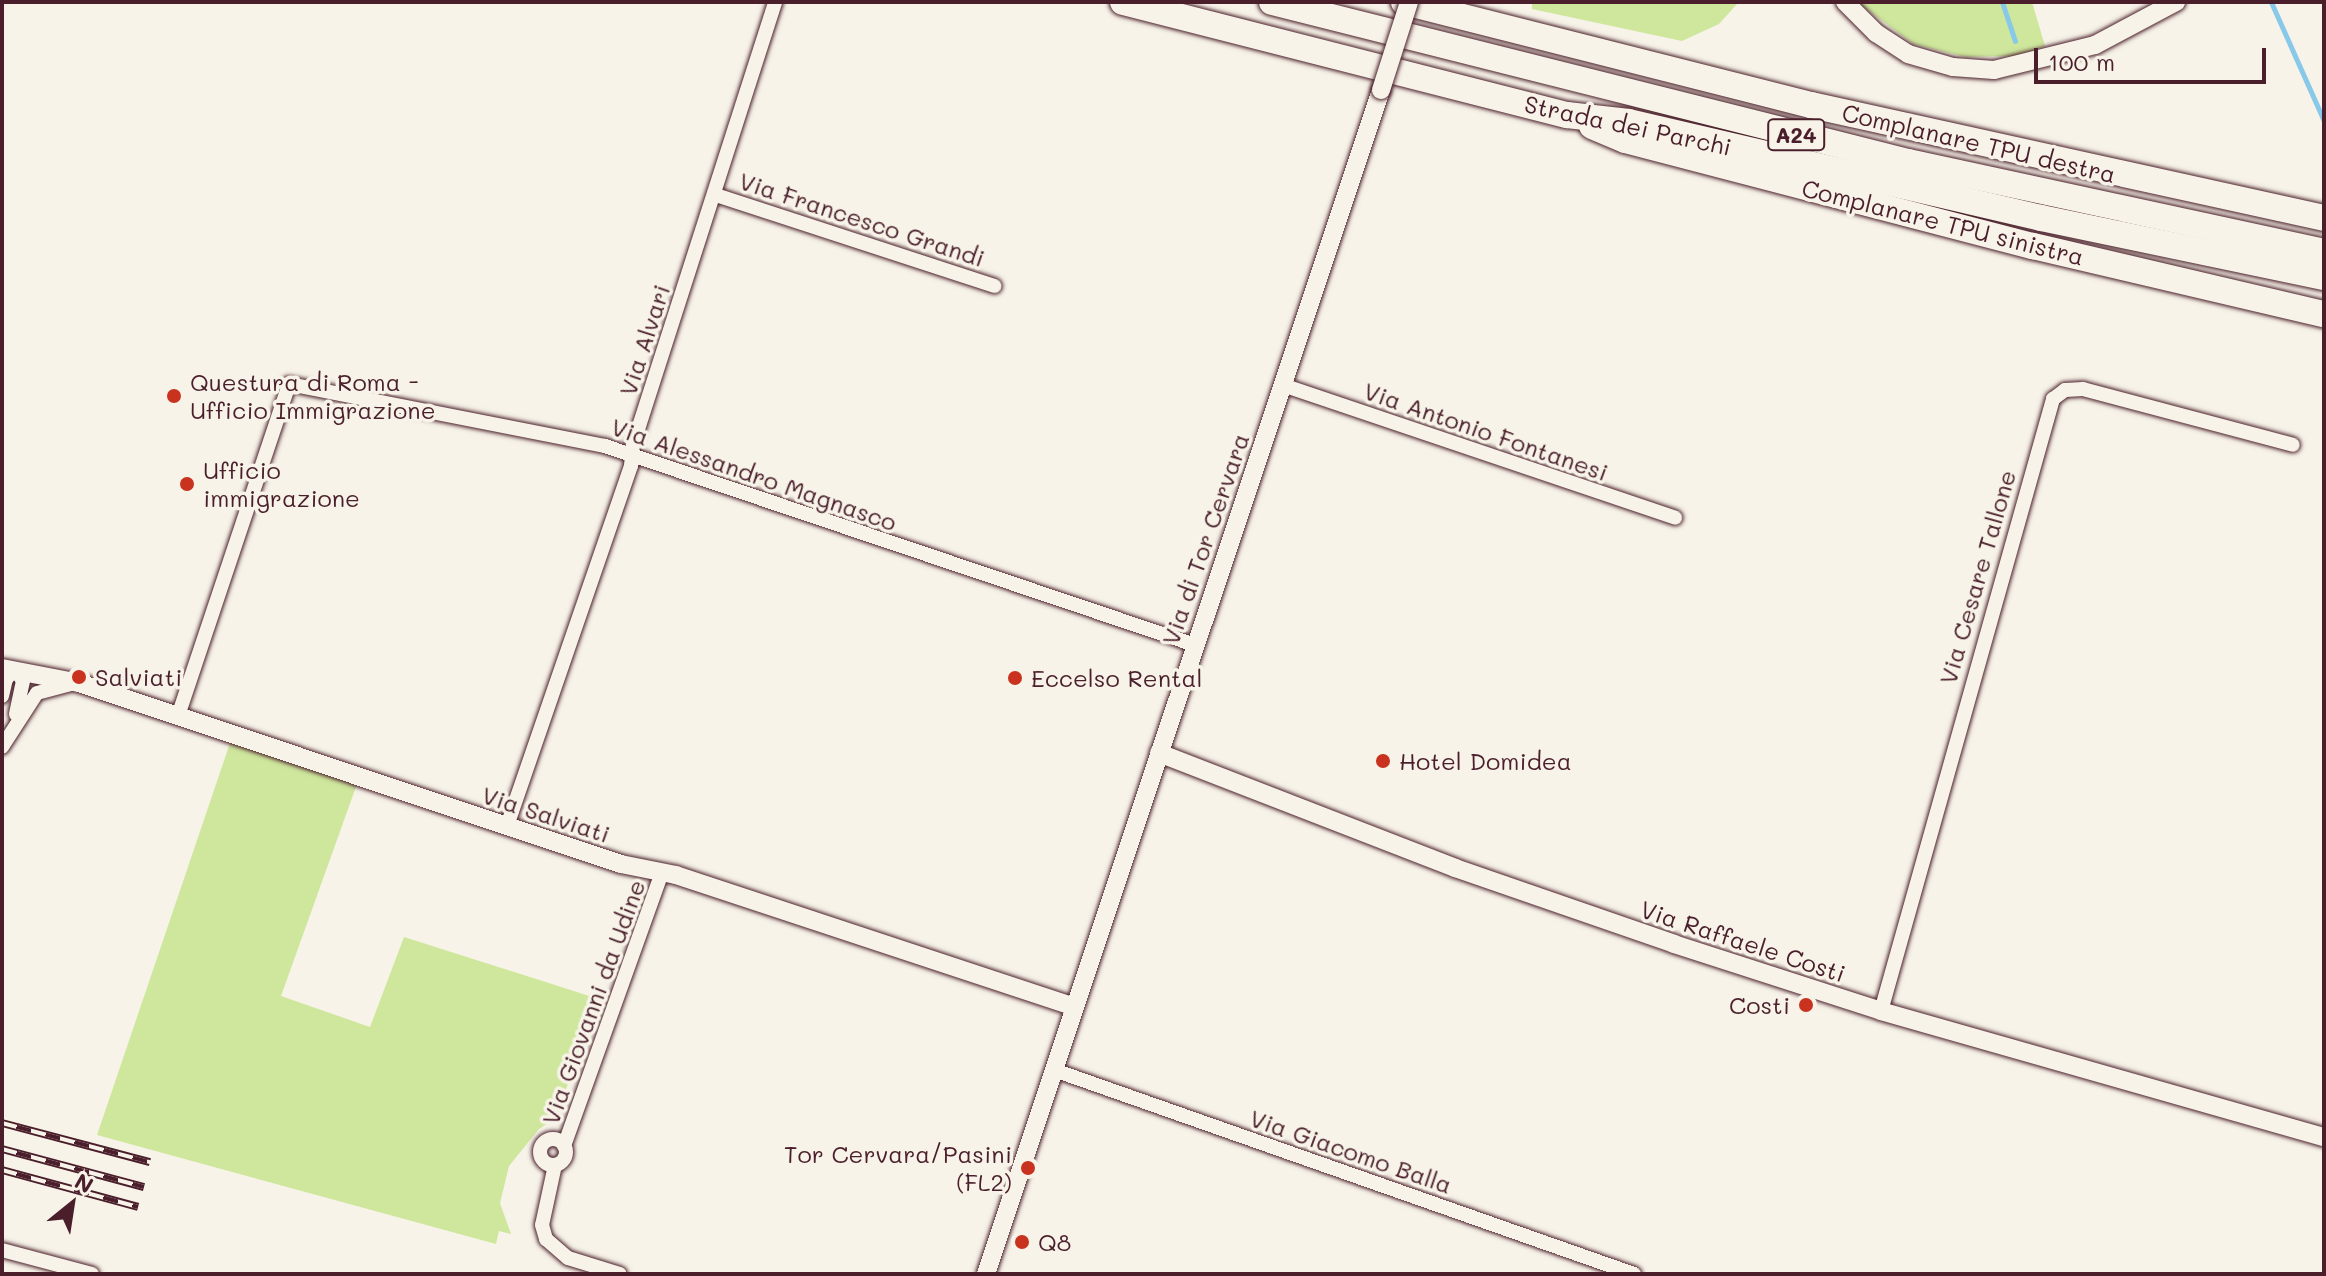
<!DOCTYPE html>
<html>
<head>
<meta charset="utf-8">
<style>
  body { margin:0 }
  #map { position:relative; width:2326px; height:1276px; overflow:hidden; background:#f7f3e8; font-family:Mali,sans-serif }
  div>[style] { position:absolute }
  .green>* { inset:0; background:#cee79d }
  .stream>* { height:5px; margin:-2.5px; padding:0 2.5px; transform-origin:2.5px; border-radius:2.5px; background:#88c9e9 }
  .roads { filter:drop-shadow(0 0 2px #4a1f2b) drop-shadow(0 0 2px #4a1f2b) }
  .minor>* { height:14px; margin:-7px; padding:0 7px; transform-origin:7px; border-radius:7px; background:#f7f3e8 }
  .minor>.ring { margin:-7px; padding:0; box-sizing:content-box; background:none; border:14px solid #f7f3e8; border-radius:50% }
  .tertiary>* { height:18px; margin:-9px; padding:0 9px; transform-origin:9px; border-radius:9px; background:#f7f3e8 }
  .motorway>* { height:26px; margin:-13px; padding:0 13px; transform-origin:13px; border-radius:13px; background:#f7f3e8 }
  .rail>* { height:8px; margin-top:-4px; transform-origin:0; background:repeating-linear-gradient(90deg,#f7f3e8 0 15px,#4a1f2b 0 30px); box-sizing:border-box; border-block:2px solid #4a1f2b }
  .bridges { filter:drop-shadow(0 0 2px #4a1f2b) drop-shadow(0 0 2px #4a1f2b) }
  .tertiary-bridge>* { height:18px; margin:-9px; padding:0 9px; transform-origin:9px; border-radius:9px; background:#f7f3e8 }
  .dots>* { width:22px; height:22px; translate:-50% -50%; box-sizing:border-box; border:4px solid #f7f3e8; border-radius:50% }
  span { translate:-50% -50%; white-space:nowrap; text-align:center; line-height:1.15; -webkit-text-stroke:7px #f7f3e8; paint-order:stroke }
  .shield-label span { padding:2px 6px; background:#f7f3e8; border:2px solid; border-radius:6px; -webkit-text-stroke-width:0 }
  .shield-label { font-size:22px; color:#4a1f2b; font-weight:700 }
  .street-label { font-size:24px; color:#4a1f2b }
  .poi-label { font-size:24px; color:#4a1f2b }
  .left { translate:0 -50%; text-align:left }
  .right { translate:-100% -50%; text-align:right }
  .frame { position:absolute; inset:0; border:4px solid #4a1f2b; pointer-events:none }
  .north { position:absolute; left:32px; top:1164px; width:80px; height:80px; -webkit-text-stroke:6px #f7f3e8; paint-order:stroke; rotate:30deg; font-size:22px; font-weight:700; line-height:32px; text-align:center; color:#4a1f2b }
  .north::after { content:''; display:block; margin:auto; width:28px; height:36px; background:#4a1f2b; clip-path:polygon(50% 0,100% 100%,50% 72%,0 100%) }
  .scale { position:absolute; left:2034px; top:48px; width:232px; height:36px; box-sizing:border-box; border:4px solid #4a1f2b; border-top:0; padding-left:10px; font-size:24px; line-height:28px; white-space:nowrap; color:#4a1f2b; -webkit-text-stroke:6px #f7f3e8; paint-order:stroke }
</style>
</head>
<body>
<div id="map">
  <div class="green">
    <div style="clip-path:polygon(1532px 2px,1737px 2px,1737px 4px,1719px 24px,1682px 41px,1532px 9px)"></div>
    <div style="clip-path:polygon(1857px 2px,2032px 2px,2045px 46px,2015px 56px,1965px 57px,1913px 44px)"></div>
    <div style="clip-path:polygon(230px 743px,357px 784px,281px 996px,370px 1027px,404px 937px,605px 1001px,580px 1047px,557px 1117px,539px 1129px,509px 1166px,500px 1203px,511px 1234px,499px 1231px,496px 1244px,97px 1135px)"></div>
  </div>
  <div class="stream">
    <div style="left:2002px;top:2px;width:41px;rotate:71.6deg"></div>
    <div style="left:2271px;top:2px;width:130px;rotate:66deg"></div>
  </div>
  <div class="roads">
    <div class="minor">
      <div style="left:716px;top:195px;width:293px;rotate:18.1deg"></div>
      <div style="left:1283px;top:385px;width:414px;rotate:18.7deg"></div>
      <div style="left:2px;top:696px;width:17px;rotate:-77deg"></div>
      <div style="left:6px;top:679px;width:13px;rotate:-48deg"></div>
      <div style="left:15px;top:669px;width:14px;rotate:56deg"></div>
      <div style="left:23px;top:681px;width:34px;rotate:102deg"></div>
      <div style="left:178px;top:716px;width:350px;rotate:-71.5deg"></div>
      <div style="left:289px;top:384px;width:322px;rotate:11.1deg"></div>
      <div style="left:605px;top:446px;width:623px;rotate:18.64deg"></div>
      <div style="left:2px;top:747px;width:64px;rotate:-57.1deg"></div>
      <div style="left:37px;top:693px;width:34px;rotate:-15deg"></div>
      <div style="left:507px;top:826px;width:381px;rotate:-71deg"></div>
      <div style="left:631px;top:466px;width:21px;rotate:-85deg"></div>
      <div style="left:633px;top:445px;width:465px;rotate:-72.2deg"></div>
      <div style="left:1881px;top:1011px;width:636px;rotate:-74.3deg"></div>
      <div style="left:2053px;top:399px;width:15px;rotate:-37deg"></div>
      <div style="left:2065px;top:390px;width:18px;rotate:-3deg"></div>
      <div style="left:2083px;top:389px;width:217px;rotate:14.9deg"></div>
      <div style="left:1054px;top:1070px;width:615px;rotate:19.38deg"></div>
      <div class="ring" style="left:540px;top:1139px;width:12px;height:12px"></div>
      <div style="left:564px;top:1146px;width:291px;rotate:-70.3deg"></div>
      <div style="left:555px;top:1165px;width:61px;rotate:102.2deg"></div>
      <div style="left:542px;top:1225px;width:15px;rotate:74deg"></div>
      <div style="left:546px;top:1239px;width:29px;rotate:41deg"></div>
      <div style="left:568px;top:1258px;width:54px;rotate:17.1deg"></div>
      <div style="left:2px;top:1250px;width:93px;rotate:14.9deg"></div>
    </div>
    <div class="tertiary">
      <div style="left:1845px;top:2px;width:44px;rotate:45deg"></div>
      <div style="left:1876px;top:33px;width:38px;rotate:33deg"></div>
      <div style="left:1908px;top:54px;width:47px;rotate:16.1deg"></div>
      <div style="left:1953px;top:67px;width:41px;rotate:4.2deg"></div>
      <div style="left:1994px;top:70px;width:104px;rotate:-13.9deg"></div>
      <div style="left:2095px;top:45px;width:92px;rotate:-28deg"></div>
      <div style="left:2px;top:668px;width:78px;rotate:11deg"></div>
      <div style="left:79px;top:683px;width:571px;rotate:18.47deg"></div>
      <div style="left:621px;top:864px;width:56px;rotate:11.3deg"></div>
      <div style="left:676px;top:875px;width:420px;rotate:18.3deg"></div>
      <div style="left:1159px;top:753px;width:318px;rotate:21.2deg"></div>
      <div style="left:1455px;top:868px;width:232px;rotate:19.1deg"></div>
      <div style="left:1674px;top:944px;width:218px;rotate:17.9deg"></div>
      <div style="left:1881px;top:1011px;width:461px;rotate:15.9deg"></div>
      <div style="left:986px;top:1274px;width:1248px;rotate:-71.55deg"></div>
    </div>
    <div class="motorway">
      <div style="left:1123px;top:2px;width:458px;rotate:14.3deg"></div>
      <div style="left:1567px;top:115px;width:62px;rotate:6.4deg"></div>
      <div style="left:1629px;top:122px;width:423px;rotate:13.1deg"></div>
      <div style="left:2041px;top:218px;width:289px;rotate:11.8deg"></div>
      <div style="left:1272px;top:2px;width:656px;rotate:14.12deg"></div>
      <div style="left:1908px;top:162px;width:426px;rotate:12.2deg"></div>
      <div style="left:1404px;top:2px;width:420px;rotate:14.2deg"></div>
      <div style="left:1811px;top:105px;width:525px;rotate:12.42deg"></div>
      <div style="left:1592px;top:126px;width:36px;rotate:23deg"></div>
      <div style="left:1625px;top:140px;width:422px;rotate:14.6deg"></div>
      <div style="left:2033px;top:246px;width:299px;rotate:13.2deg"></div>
    </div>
  </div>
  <div class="rail">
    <div style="left:2px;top:1123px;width:153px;rotate:14.8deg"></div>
    <div style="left:2px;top:1149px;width:147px;rotate:15deg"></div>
    <div style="left:2px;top:1170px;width:141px;rotate:15.2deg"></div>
  </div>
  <div class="bridges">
    <div class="tertiary-bridge">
      <div style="left:1381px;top:90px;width:92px;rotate:-72.3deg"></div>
    </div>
  </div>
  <div class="dots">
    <div style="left:174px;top:396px;background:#c8321e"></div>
    <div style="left:187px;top:484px;background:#c8321e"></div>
    <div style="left:79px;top:677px;background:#c8321e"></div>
    <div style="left:1015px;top:678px;background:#c8321e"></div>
    <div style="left:1383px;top:761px;background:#c8321e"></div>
    <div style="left:1806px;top:1005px;background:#c8321e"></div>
    <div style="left:1028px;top:1168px;background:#c8321e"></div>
    <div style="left:1022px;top:1242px;background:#c8321e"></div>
  </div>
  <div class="shield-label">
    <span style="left:1796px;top:135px">A24</span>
  </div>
  <div class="street-label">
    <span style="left:1628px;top:125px;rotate:12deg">Strada dei Parchi</span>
    <span style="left:1979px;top:143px;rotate:13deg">Complanare TPU destra</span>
    <span style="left:862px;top:219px;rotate:18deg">Via Francesco Grandi</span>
    <span style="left:1943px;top:222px;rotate:14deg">Complanare TPU sinistra</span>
    <span style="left:644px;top:340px;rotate:-72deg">Via Alvari</span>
    <span style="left:1486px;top:431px;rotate:19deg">Via Antonio Fontanesi</span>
    <span style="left:754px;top:474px;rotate:19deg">Via Alessandro Magnasco</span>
    <span style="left:1205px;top:539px;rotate:-71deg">Via di Tor Cervara</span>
    <span style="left:1977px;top:577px;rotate:-74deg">Via Cesare Tallone</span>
    <span style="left:546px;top:814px;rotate:18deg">Via Salviati</span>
    <span style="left:1743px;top:941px;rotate:18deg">Via Raffaele Costi</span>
    <span style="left:593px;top:1002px;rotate:-70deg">Via Giovanni da Udine</span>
    <span style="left:1351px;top:1151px;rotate:19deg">Via Giacomo Balla</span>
  </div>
  <div class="poi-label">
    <span class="left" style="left:190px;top:396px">Questura di Roma -<br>Ufficio Immigrazione</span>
    <span class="left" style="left:203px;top:484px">Ufficio<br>immigrazione</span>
    <span class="left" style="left:95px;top:677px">Salviati</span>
    <span class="left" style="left:1031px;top:678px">Eccelso Rental</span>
    <span class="left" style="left:1399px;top:761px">Hotel Domidea</span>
    <span class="right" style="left:1790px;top:1005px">Costi</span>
    <span class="right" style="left:1012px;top:1168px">Tor Cervara/Pasini<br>(FL2)</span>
    <span class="left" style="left:1038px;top:1242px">Q8</span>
  </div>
  <div class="frame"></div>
  <div class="north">N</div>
  <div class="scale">100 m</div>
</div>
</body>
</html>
